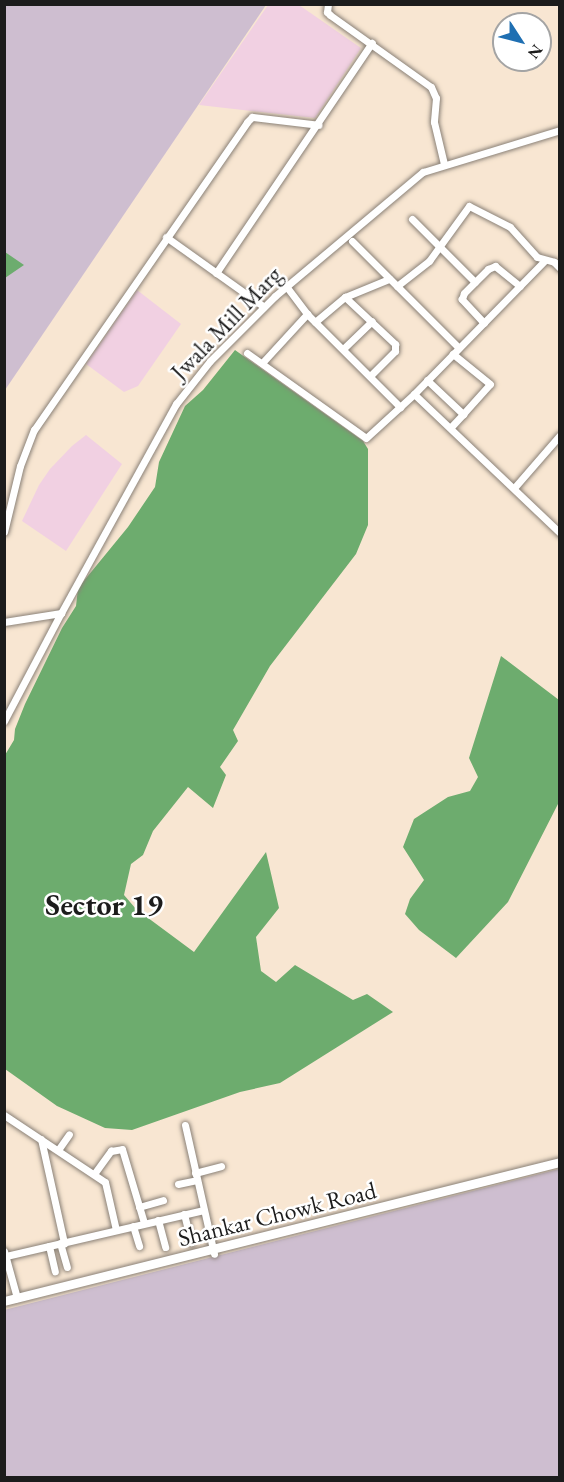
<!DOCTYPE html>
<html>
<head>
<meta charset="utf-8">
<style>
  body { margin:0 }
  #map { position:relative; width:564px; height:1482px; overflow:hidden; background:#f8e6d2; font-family:"EB Garamond",serif }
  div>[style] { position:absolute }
  .built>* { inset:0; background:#f1d0e2 }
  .industrial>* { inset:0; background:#cebed0 }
  .forest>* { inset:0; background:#6dac6e }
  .roads { filter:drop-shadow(0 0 2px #8a8177) drop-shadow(0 0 2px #8a8177) }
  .minor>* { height:7px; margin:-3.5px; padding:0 3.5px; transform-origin:3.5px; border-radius:3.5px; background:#fff }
  .major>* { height:9px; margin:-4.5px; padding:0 4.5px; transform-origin:4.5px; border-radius:4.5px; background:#fff }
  span { translate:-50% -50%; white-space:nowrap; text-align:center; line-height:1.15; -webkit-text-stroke:5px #fff; paint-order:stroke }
  .street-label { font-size:24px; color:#1c1c1c }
  .district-label { font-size:30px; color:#1c1c1c; font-weight:700 }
  .frame { position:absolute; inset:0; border:6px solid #1c1c1c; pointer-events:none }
  .north { position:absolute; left:492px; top:12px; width:60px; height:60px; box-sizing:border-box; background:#fff; border:2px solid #a4a4a4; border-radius:50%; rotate:126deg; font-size:16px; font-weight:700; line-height:24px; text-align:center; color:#1c1c1c }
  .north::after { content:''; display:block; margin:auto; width:21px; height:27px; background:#1f6fb2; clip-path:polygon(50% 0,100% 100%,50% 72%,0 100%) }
</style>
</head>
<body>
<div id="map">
  <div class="built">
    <div style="clip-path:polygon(268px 5px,299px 5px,361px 48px,315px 118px,199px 105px)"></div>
    <div style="clip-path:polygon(137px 290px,181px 324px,138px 386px,124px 392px,86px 364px)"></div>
    <div style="clip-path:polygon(86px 435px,122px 464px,66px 551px,22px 521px,39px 485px,50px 469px,72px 446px)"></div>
  </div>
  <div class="industrial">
    <div style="clip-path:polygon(5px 5px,266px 5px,5px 390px)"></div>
    <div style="clip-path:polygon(559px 1169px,559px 1477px,5px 1477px,4px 1310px)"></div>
  </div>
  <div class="forest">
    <div style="clip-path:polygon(5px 252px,24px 265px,5px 278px)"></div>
    <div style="clip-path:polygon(235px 350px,363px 441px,368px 449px,368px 525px,356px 554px,270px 666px,233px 730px,238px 741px,220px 767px,226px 775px,213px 808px,188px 787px,153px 831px,143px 855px,131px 864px,124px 895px,136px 909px,194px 952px,266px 852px,279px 908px,256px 937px,261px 971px,276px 982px,295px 965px,353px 1000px,367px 994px,393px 1012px,280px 1083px,240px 1092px,132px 1130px,105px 1128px,57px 1106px,5px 1069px,5px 755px,14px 740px,15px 729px,25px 704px,62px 628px,76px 606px,78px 588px,128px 527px,155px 487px,159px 462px,185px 406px,203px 390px)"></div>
    <div style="clip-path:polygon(501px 656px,559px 700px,559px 802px,508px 902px,456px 958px,419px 930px,405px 914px,410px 899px,424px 880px,403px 847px,414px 819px,448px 797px,470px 791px,478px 777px,469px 758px)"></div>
  </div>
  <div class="roads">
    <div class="minor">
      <div style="left:328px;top:4px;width:8px;rotate:97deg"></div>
      <div style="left:327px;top:12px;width:4px;rotate:45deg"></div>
      <div style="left:330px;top:15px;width:124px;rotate:35.5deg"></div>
      <div style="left:431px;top:87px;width:12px;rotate:66deg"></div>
      <div style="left:436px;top:98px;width:24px;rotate:95deg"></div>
      <div style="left:434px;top:122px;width:43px;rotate:76.6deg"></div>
      <div style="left:412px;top:219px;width:89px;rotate:45deg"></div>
      <div style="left:166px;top:237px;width:120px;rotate:35.5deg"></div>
      <div style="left:352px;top:241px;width:151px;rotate:45deg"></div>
      <div style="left:216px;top:273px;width:278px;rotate:-55.9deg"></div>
      <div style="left:286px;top:286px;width:35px;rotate:53deg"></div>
      <div style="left:307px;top:314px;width:132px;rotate:45deg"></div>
      <div style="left:397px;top:286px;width:41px;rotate:-38deg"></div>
      <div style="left:429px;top:261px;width:68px;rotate:-54deg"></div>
      <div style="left:469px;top:206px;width:46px;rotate:27.1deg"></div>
      <div style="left:510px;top:227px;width:40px;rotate:48deg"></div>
      <div style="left:537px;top:257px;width:18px;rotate:16deg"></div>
      <div style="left:554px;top:262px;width:8px;rotate:45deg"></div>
      <div style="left:345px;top:297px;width:48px;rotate:-22.2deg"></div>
      <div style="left:315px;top:322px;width:39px;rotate:-40deg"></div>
      <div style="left:345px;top:297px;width:69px;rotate:43.2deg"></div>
      <div style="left:395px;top:344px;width:7px;rotate:90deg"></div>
      <div style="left:395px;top:351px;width:35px;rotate:135deg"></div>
      <div style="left:484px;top:323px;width:33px;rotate:-133deg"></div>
      <div style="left:462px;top:299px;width:6px;rotate:-72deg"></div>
      <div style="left:464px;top:293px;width:34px;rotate:-45deg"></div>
      <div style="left:488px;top:269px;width:8px;rotate:-23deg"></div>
      <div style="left:495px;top:266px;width:32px;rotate:39deg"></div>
      <div style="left:343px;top:349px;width:40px;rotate:-44deg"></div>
      <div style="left:247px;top:353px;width:146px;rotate:35.5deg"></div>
      <div style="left:366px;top:438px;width:65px;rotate:-42.5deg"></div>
      <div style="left:414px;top:394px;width:187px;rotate:-45.6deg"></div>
      <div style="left:262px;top:363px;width:67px;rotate:-47.4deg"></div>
      <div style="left:427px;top:380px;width:50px;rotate:43.4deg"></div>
      <div style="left:463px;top:414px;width:40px;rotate:-48deg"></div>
      <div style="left:490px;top:384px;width:48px;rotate:-141deg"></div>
      <div style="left:414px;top:394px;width:202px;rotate:43.6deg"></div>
      <div style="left:451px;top:427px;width:18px;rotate:-47deg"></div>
      <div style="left:514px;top:488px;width:70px;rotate:-49deg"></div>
      <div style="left:4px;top:532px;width:68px;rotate:-76.4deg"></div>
      <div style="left:20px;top:466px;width:39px;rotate:-69deg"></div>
      <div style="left:34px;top:430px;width:374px;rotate:-55.3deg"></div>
      <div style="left:247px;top:122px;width:7px;rotate:-45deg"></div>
      <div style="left:252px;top:117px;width:67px;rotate:6.8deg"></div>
      <div style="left:4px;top:622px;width:58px;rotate:-9deg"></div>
      <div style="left:61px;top:613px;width:239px;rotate:-61.2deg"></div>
      <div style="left:176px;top:404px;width:55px;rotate:-51.7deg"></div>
      <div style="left:210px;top:361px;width:92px;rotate:-45deg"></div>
      <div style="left:275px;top:296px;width:193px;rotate:-40deg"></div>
      <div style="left:423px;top:172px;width:143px;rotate:-17deg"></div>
      <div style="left:4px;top:721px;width:122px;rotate:-62.2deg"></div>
      <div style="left:4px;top:1115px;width:121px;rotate:33.6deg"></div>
      <div style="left:105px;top:1182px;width:49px;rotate:77.1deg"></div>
      <div style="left:185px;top:1125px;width:132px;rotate:77.3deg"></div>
      <div style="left:41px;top:1139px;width:107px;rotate:77.5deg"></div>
      <div style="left:58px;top:1150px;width:19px;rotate:-55deg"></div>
      <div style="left:195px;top:1173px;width:27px;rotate:-15deg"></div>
      <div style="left:94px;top:1174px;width:29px;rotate:-54deg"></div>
      <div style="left:111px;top:1151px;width:11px;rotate:-10deg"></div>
      <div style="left:122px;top:1149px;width:77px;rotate:73.4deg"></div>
      <div style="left:178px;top:1184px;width:19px;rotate:-12deg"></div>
      <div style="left:139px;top:1207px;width:25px;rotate:-16deg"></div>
      <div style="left:184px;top:1214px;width:29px;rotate:76deg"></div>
      <div style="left:158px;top:1220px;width:28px;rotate:75deg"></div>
      <div style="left:133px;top:1226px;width:21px;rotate:73deg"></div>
      <div style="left:60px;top:1243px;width:25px;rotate:74deg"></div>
      <div style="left:49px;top:1246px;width:26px;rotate:77deg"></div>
      <div style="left:4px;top:1251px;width:49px;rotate:74.5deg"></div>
      <div style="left:6px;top:1256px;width:203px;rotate:-13.1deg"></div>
    </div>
    <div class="major">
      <div style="left:4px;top:1301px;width:573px;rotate:-14.04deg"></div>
    </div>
  </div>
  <div class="street-label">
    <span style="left:226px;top:323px;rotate:-46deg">Jwala Mill Marg</span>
    <span style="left:277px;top:1214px;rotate:-14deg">Shankar Chowk Road</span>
  </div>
  <div class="district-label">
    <span style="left:104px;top:905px">Sector 19</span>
  </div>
  <div class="frame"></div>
  <div class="north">N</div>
</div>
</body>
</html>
